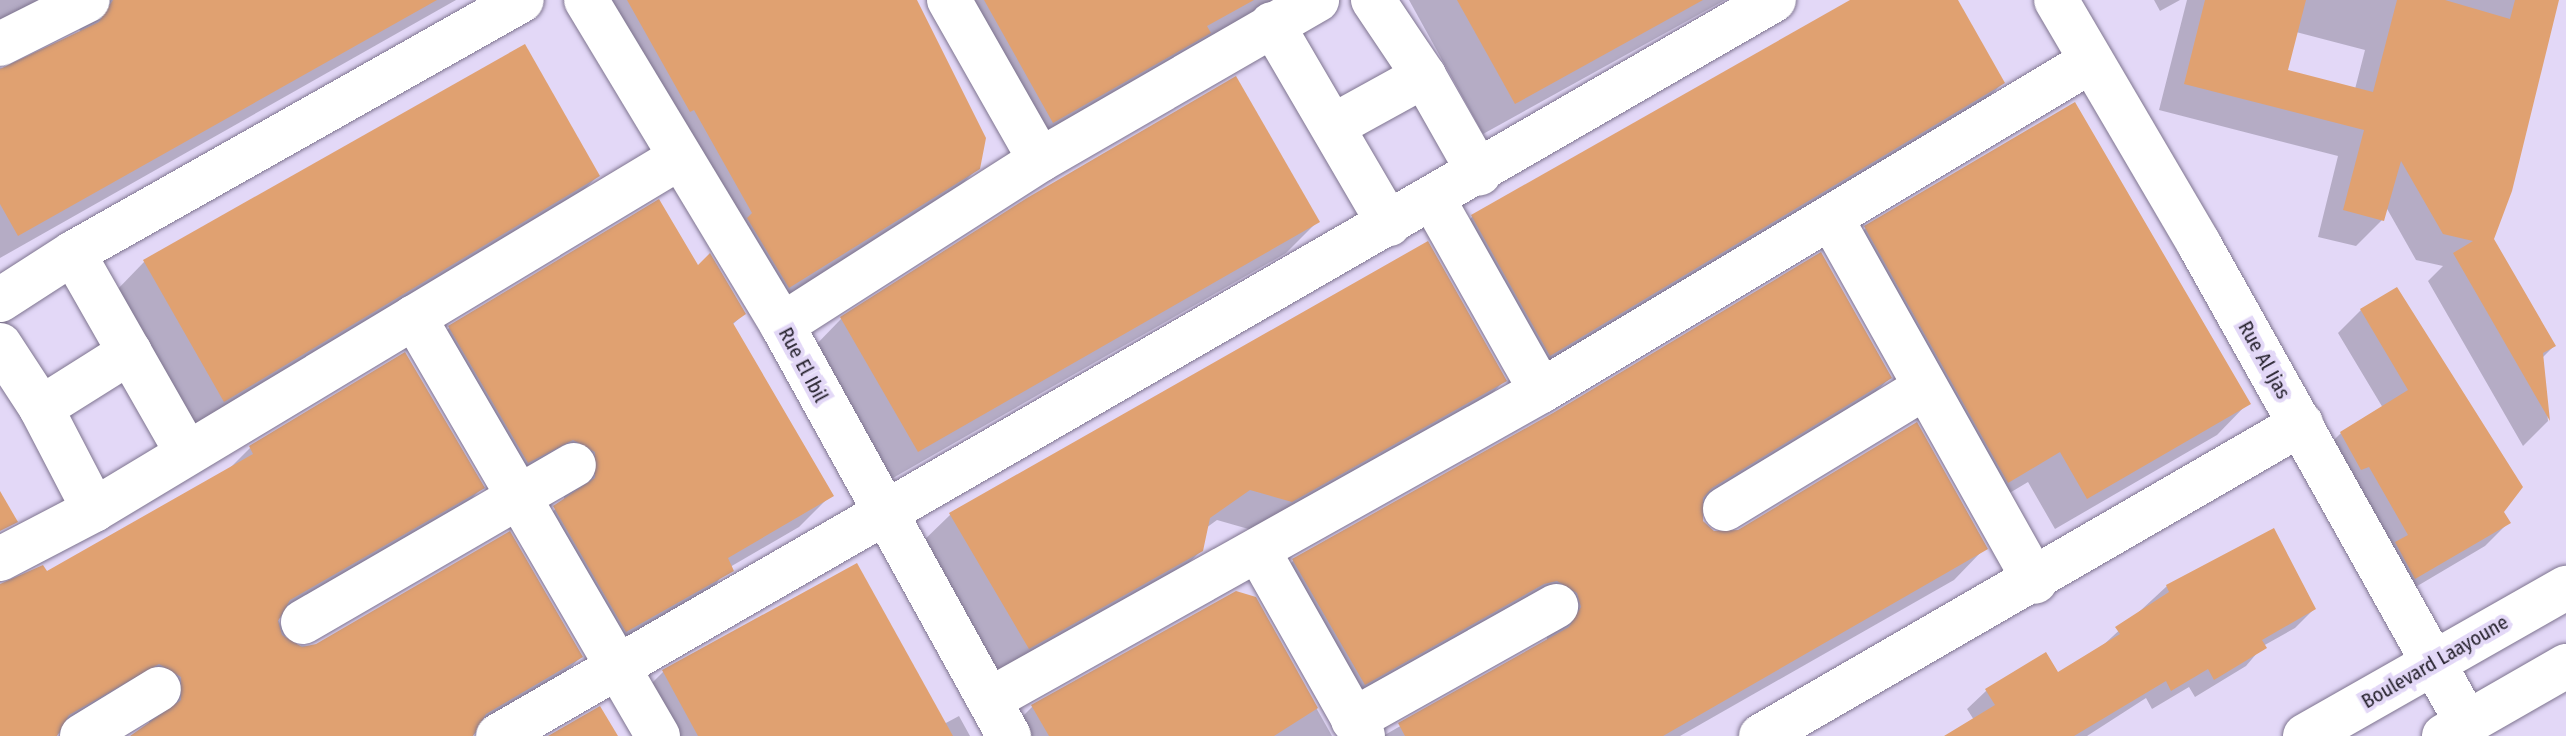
<!DOCTYPE html>
<html>
<head>
<meta charset="utf-8">
<style>
  body { margin:0 }
  #map { position:relative; width:2566px; height:736px; overflow:hidden; background:#e3d8f7; font-family:"Fira Sans Condensed",sans-serif }
  div>[style] { position:absolute }
  .shadow>* { inset:0; background:#0003 }
  .building>* { inset:0; background:#e0a171 }
  .roads { filter:drop-shadow(0 0 2px #7e748f) drop-shadow(0 0 2px #7e748f) }
  .minor>* { height:44px; margin:-22px; padding:0 22px; transform-origin:22px; border-radius:22px; background:#fff }
  .tertiary>* { height:44px; margin:-22px; padding:0 22px; transform-origin:22px; border-radius:22px; background:#fff }
  span { translate:-50% -50%; white-space:nowrap; text-align:center; line-height:1.15; -webkit-text-stroke:8px #e3d8f7; paint-order:stroke }
  .street-label { font-size:20px; color:#221e29 }
</style>
</head>
<body>
<div id="map">
  <div class="shadow">
    <div style="clip-path:polygon(0 0,456px 0,0 258px,0 68px,11px 69px,81px 33px,71px 11px,0 30px)"></div>
    <div style="clip-path:polygon(598px 0,915px 0,978px 168px,946px 200px,757px 318px)"></div>
    <div style="clip-path:polygon(935px 0,1275px 0,1021px 154px)"></div>
    <div style="clip-path:polygon(1409px 0,1725px 0,1483px 134px)"></div>
    <div style="clip-path:polygon(1854px 0,1956px 0,2003px 83px,1971px 114px,1518px 386px,1440px 248px,1472px 217px)"></div>
    <div style="clip-path:polygon(2154px 0,2180px 0,2160px 11px)"></div>
    <div style="clip-path:polygon(evenodd,2187px 0,2558px 0,2492px 240px,2554px 346px,2542px 358px,2548px 421px,2523px 446px,2428px 281px,2443px 266px,2416px 260px,2386px 207px,2382px 220px,2356px 246px,2318px 237px,2338px 156px,2159px 110px,2187px 0,2296px 32px,2365px 50px,2355px 89px,2286px 72px,2296px 32px)"></div>
    <div style="clip-path:polygon(598px 176px,566px 207px,192px 433px,113px 294px,144px 262px)"></div>
    <div style="clip-path:polygon(1317px 222px,1286px 253px,886px 482px,810px 351px,841px 319px)"></div>
    <div style="clip-path:polygon(1866px 228px,2248px 403px,2217px 435px,2055px 529px,2028px 482px,1976px 513px,1834px 259px)"></div>
    <div style="clip-path:polygon(1427px 243px,1504px 381px,1473px 413px,1259px 532px,1217px 520px,1206px 528px,1202px 550px,1169px 582px,997px 679px,918px 546px,950px 515px)"></div>
    <div style="clip-path:polygon(698px 268px,744px 314px,732px 325px,831px 495px,799px 527px,730px 567px,700px 602px,594px 662px,523px 539px,564px 501px,564px 483px,496px 493px,418px 359px,449px 328px)"></div>
    <div style="clip-path:polygon(2361px 310px,2508px 523px,2485px 546px,2392px 601px,2318px 456px,2341px 433px,2383px 408px,2338px 333px)"></div>
    <div style="clip-path:polygon(1890px 378px,1858px 409px,1701px 505px,1701px 522px,1713px 533px,1985px 548px,1954px 580px,1680px 736px,1383px 736px,1547px 642px,1547px 626px,1331px 716px,1262px 592px,1294px 560px)"></div>
    <div style="clip-path:polygon(250px 448px,482px 488px,451px 519px,278px 619px,289px 645px,581px 657px,549px 688px,471px 736px,131px 736px,149px 724px,149px 707px,113px 698px,55px 736px,0 736px,0 586px,47px 574px,227px 471px)"></div>
    <div style="clip-path:polygon(856px 566px,944px 724px,959px 716px,970px 736px,650px 736px,631px 704px,663px 672px)"></div>
    <div style="clip-path:polygon(2167px 586px,2314px 609px,2295px 628px,2263px 646px,2246px 666px,2195px 697px,2189px 687px,2152px 709px,2146px 698px,2087px 736px,1948px 736px,1974px 720px,1967px 709px,1986px 691px,2057px 674px,2099px 649px)"></div>
    <div style="clip-path:polygon(1255px 599px,1332px 736px,1003px 736px,1032px 707px)"></div>
  </div>
  <div class="building">
    <div style="clip-path:polygon(113px 0,437px 0,18px 236px,0 204px,0 69px,99px 22px)"></div>
    <div style="clip-path:polygon(627px 0,917px 0,986px 138px,980px 169px,789px 288px,747px 218px,752px 213px,694px 110px,690px 112px)"></div>
    <div style="clip-path:polygon(984px 0,1254px 0,1207px 26px,1211px 33px,1053px 123px)"></div>
    <div style="clip-path:polygon(1457px 0,1703px 0,1515px 104px)"></div>
    <div style="clip-path:polygon(1850px 0,1958px 0,2005px 83px,1550px 356px,1471px 215px)"></div>
    <div style="clip-path:polygon(2205px 0,2306px 0,2288px 70px,2373px 92px,2397px 0,2445px 0,2510px 19px,2515px 0,2559px 0,2512px 191px,2494px 239px,2556px 346px,2543px 353px,2550px 421px,2453px 253px,2473px 241px,2443px 234px,2401px 161px,2384px 221px,2343px 210px,2364px 130px,2184px 84px)"></div>
    <div style="clip-path:polygon(525px 44px,600px 176px,224px 402px,143px 260px)"></div>
    <div style="clip-path:polygon(1236px 76px,1320px 222px,918px 452px,840px 317px,1027px 198px)"></div>
    <div style="clip-path:polygon(2075px 102px,2251px 404px,2087px 499px,2060px 452px,2008px 483px,1864px 226px)"></div>
    <div style="clip-path:polygon(659px 199px,698px 265px,710px 253px,746px 314px,733px 323px,834px 496px,728px 558px,734px 571px,626px 632px,553px 506px,595px 478px,595px 452px,573px 440px,528px 463px,448px 326px)"></div>
    <div style="clip-path:polygon(1428px 241px,1507px 381px,1292px 502px,1250px 490px,1210px 518px,1203px 551px,1029px 649px,949px 513px)"></div>
    <div style="clip-path:polygon(1821px 252px,1892px 378px,1712px 488px,1703px 498px,1703px 521px,1714px 531px,1738px 530px,1917px 422px,1988px 549px,1663px 736px,1405px 736px,1398px 723px,1569px 627px,1581px 607px,1577px 593px,1557px 581px,1544px 584px,1365px 685px,1292px 559px,1553px 413px)"></div>
    <div style="clip-path:polygon(2397px 287px,2523px 487px,2504px 512px,2511px 523px,2415px 579px,2395px 542px,2408px 535px,2369px 467px,2361px 470px,2340px 432px,2408px 390px,2360px 309px)"></div>
    <div style="clip-path:polygon(405px 352px,485px 488px,290px 600px,278px 621px,282px 635px,302px 647px,316px 644px,510px 531px,583px 657px,486px 714px,473px 736px,130px 736px,181px 700px,181px 677px,159px 664px,69px 715px,57px 736px,0 736px,0 584px,43px 565px,47px 571px,253px 454px,249px 446px)"></div>
    <div style="clip-path:polygon(0 491px,18px 522px,0 531px)"></div>
    <div style="clip-path:polygon(2274px 528px,2316px 609px,2262px 640px,2267px 648px,2214px 680px,2208px 669px,2171px 691px,2166px 681px,2074px 736px,1944px 736px,1995px 705px,1985px 689px,2046px 652px,2058px 672px,2120px 634px,2115px 627px,2169px 592px,2166px 585px)"></div>
    <div style="clip-path:polygon(857px 563px,953px 736px,698px 736px,662px 670px)"></div>
    <div style="clip-path:polygon(1236px 591px,1256px 597px,1318px 708px,1274px 736px,1049px 736px,1031px 705px)"></div>
    <div style="clip-path:polygon(600px 706px,618px 736px,548px 736px)"></div>
  </div>
  <div class="roads">
    <div class="minor">
      <div style="left:586px;top:0;width:380px;rotate:58.9deg"></div>
      <div style="left:782px;top:325px;width:470px;rotate:61.1deg"></div>
      <div style="left:949px;top:0;width:184px;rotate:60.4deg"></div>
      <div style="left:1040px;top:160px;width:320px;rotate:-30deg"></div>
      <div style="left:1373px;top:0;width:92px;rotate:56.1deg"></div>
      <div style="left:1424px;top:76px;width:112px;rotate:60.4deg"></div>
      <div style="left:2056px;top:0;width:283px;rotate:59.6deg"></div>
      <div style="left:2199px;top:244px;width:549px;rotate:60.77deg"></div>
      <div style="left:1272px;top:24px;width:232px;rotate:59.7deg"></div>
      <div style="left:0;top:44px;width:98px;rotate:-26.6deg"></div>
      <div style="left:1333px;top:126px;width:104px;rotate:-28.8deg"></div>
      <div style="left:1433px;top:199px;width:220px;rotate:60.6deg"></div>
      <div style="left:1831px;top:218px;width:417px;rotate:60.7deg"></div>
      <div style="left:73px;top:253px;width:228px;rotate:60.3deg"></div>
      <div style="left:0;top:300px;width:87px;rotate:-32.8deg"></div>
      <div style="left:73px;top:253px;width:515px;rotate:-29.4deg"></div>
      <div style="left:414px;top:317px;width:485px;rotate:59.8deg"></div>
      <div style="left:782px;top:325px;width:306px;rotate:-32.6deg"></div>
      <div style="left:0;top:345px;width:75px;rotate:56.9deg"></div>
      <div style="left:41px;top:408px;width:115px;rotate:62.5deg"></div>
      <div style="left:41px;top:408px;width:105px;rotate:-32.2deg"></div>
      <div style="left:1725px;top:509px;width:233px;rotate:-31.3deg"></div>
      <div style="left:1259px;top:552px;width:211px;rotate:60.5deg"></div>
      <div style="left:0;top:559px;width:106px;rotate:-27.5deg"></div>
      <div style="left:94px;top:510px;width:683px;rotate:-31.04deg"></div>
      <div style="left:303px;top:622px;width:313px;rotate:-30.1deg"></div>
      <div style="left:989px;top:700px;width:633px;rotate:-29.24deg"></div>
      <div style="left:1541px;top:391px;width:641px;rotate:-30.96deg"></div>
      <div style="left:1353px;top:720px;width:233px;rotate:-29.3deg"></div>
      <div style="left:82px;top:736px;width:90px;rotate:-31.4deg"></div>
      <div style="left:498px;top:736px;width:1473px;rotate:-29.98deg"></div>
      <div style="left:1761px;top:736px;width:624px;rotate:-30.02deg"></div>
    </div>
    <div class="tertiary">
      <div style="left:2305px;top:736px;width:300px;rotate:-29.6deg"></div>
      <div style="left:2444px;top:736px;width:141px;rotate:-29.8deg"></div>
    </div>
  </div>
  <div class="street-label">
    <span style="left:2264px;top:360px;rotate:61deg">Rue Al Ijas</span>
    <span style="left:803px;top:365px;rotate:62deg">Rue El Ibil</span>
    <span style="left:2435px;top:662px;rotate:-30deg">Boulevard Laayoune</span>
  </div>
</div>
</body>
</html>
